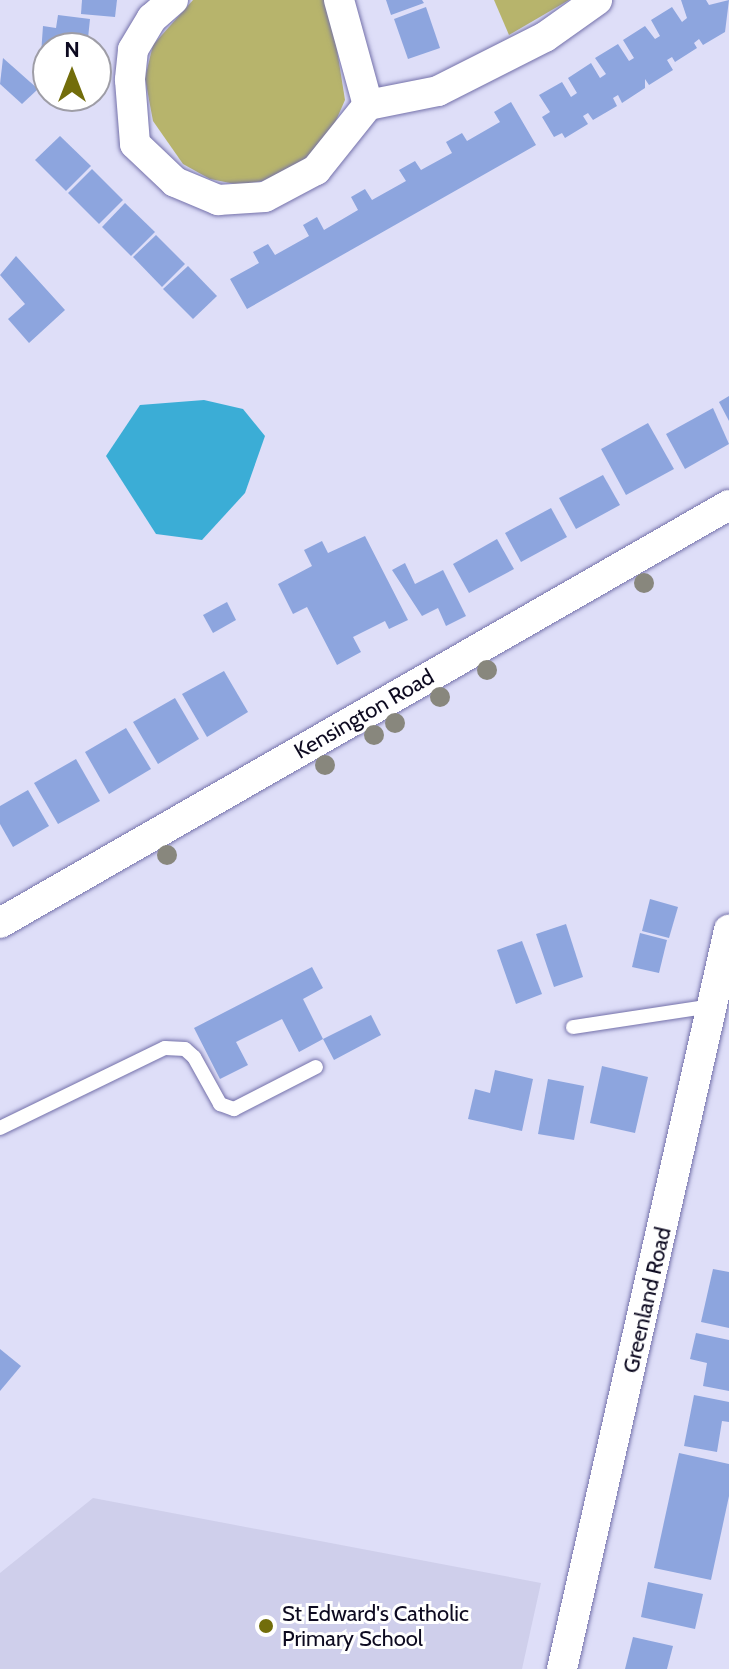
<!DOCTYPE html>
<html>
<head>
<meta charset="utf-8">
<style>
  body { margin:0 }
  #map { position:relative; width:729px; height:1669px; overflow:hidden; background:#dedef8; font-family:Cabin,sans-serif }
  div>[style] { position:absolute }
  .built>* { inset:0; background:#cfcfeb }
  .green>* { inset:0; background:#b7b46c }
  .water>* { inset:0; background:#3badd6 }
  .building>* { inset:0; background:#8da5de }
  .roads { filter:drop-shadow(0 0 2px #7471aa) drop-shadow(0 0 2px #7471aa) }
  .service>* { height:14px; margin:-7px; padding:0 7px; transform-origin:7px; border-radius:7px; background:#fff }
  .minor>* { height:30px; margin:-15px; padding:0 15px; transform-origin:15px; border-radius:15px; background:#fff }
  .trees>* { width:20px; height:20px; margin:-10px; border-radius:50%; background:#88877d }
  .dots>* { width:22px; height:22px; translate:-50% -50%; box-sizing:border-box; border:4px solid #fff; border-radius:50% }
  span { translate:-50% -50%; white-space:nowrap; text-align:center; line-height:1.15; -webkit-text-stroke:6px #fff; paint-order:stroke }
  .street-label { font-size:22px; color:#0d0a20 }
  .poi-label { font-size:22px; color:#0d0a20 }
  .left { translate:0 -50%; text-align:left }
  .north { position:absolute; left:32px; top:32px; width:80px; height:80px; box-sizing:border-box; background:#fff; border:2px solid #9e9da6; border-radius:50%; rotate:0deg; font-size:22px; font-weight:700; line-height:32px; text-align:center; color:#0d0a20 }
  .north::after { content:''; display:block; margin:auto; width:28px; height:36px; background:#726d0b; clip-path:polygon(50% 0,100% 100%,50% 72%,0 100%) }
</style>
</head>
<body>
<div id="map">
  <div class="built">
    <div style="clip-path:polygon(93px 1498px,541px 1583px,522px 1669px,0 1669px,0 1573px)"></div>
  </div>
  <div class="green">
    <div style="clip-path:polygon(193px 0,329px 0,345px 100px,321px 155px,285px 177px,240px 185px,210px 179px,183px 164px,153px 121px,145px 78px,153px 45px)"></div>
    <div style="clip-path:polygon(494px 0,569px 0,509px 35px)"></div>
  </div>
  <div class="water">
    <div style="clip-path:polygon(204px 400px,243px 409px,265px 436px,245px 493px,202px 540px,156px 534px,106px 456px,140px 405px)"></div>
  </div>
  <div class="building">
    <div style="clip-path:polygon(82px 0,117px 0,115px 17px,81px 14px)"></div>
    <div style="clip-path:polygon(386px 0,422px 0,424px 3px,391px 15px)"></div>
    <div style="clip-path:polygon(681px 0,706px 0,709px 5px,729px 0,725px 32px,703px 45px,699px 39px,694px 43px,697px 48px,675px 62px,672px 57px,667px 60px,673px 70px,649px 85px,645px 79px,645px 88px,622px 103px,618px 95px,613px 98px,617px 106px,593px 120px,588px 113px,583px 116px,588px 124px,565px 138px,562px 133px,554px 137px,542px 117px,550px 112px,539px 95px,562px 82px,571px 97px,577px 93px,568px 78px,591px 63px,600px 78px,606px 74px,595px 58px,618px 44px,629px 61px,634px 58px,623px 40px,645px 26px,655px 39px,660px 36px,651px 20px,672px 7px,682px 22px,687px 18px)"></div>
    <div style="clip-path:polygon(426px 7px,440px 48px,408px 59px,394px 19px)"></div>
    <div style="clip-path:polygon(58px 15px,90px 19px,87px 48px,48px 48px,48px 55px,41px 54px,43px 26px,56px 28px)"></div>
    <div style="clip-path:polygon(3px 58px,38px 89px,22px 104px,0 84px)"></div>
    <div style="clip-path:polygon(511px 102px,536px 145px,247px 309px,230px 279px,259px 263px,253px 252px,268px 244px,275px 255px,309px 236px,303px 225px,317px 217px,324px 230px,358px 210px,351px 197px,365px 189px,372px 200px,406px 181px,399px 170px,415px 161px,421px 170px,452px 153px,446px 142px,462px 133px,467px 141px,500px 122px,494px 112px)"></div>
    <div style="clip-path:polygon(60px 136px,91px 166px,66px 191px,35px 160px)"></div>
    <div style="clip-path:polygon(92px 169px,123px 200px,99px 224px,68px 193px)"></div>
    <div style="clip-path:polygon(125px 203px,155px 232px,131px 256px,102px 227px)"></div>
    <div style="clip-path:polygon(156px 235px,185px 264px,162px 287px,133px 257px)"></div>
    <div style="clip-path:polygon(16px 256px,65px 310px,29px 343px,8px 319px,25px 304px,0 275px)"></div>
    <div style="clip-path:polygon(188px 266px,217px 296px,193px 319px,163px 289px)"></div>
    <div style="clip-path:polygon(729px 396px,729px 421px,719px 402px)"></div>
    <div style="clip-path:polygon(713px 408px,729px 444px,685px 469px,666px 434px)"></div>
    <div style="clip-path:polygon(648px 423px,674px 469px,626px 495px,601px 449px)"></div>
    <div style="clip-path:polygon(603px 475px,620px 505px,576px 529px,559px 498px)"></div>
    <div style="clip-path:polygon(551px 508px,567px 537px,521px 562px,505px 533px)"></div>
    <div style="clip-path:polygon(365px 536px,408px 620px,389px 629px,385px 621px,353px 637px,361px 652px,337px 665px,307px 607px,293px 614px,278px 584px,312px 566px,304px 550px,322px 541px,328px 553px)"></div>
    <div style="clip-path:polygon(497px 539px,514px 569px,469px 593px,453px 564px)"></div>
    <div style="clip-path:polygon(405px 563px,415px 584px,443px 570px,466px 616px,446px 626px,438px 608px,422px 616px,392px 570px)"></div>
    <div style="clip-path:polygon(227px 602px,236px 620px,213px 633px,203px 615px)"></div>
    <div style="clip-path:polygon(224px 671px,248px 712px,207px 737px,182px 694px)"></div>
    <div style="clip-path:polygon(175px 698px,199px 739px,158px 764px,133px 722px)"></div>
    <div style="clip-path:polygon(126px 728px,151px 769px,109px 794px,85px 752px)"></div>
    <div style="clip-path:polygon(76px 759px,100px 801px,58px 824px,34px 783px)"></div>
    <div style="clip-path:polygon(28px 790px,49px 826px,13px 847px,0 824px,0 806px)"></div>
    <div style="clip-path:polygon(650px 899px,678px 907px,669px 938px,642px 931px)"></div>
    <div style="clip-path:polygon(566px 924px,583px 977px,554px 987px,536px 934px)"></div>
    <div style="clip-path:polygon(640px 933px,667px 940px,659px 973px,632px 967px)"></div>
    <div style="clip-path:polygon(522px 941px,542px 994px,516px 1004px,497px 950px)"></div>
    <div style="clip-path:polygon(312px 967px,323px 988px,303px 999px,323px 1039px,371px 1015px,381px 1035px,334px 1060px,323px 1039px,299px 1052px,282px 1019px,236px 1042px,248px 1065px,220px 1079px,194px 1028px)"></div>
    <div style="clip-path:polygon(602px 1066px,648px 1077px,635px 1133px,590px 1123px)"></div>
    <div style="clip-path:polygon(495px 1070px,533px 1079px,522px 1131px,468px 1119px,475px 1089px,490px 1093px)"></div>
    <div style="clip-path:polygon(548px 1079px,584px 1086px,574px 1140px,538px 1134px)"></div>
    <div style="clip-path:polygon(713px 1269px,729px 1272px,729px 1328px,701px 1322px)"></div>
    <div style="clip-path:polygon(696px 1333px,729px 1340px,729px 1391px,703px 1386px,707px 1363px,690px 1359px)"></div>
    <div style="clip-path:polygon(0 1349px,21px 1366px,0 1391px)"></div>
    <div style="clip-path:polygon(694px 1395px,729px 1402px,729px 1422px,722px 1421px,717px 1452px,684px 1446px)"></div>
    <div style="clip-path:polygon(679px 1453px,729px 1464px,729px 1496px,711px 1580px,654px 1568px)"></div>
    <div style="clip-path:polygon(648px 1582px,703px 1594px,695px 1629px,641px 1617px)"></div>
    <div style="clip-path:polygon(633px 1637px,673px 1646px,667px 1669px,625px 1669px)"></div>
  </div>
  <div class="roads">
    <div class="service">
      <div style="left:573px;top:1027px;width:141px;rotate:-8.6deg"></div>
      <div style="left:0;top:1128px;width:183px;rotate:-25.9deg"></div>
      <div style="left:165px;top:1048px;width:20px;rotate:3deg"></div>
      <div style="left:185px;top:1049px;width:12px;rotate:42deg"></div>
      <div style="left:194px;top:1057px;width:54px;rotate:61deg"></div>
      <div style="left:220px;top:1104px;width:15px;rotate:20deg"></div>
      <div style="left:234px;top:1109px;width:92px;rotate:-27.1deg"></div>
    </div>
    <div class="minor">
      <div style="left:173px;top:0;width:28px;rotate:139deg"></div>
      <div style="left:152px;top:18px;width:37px;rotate:121deg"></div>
      <div style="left:133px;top:50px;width:30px;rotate:96deg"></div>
      <div style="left:130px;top:80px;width:64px;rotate:85.5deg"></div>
      <div style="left:135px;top:144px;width:55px;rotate:43.5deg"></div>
      <div style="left:175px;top:182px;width:47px;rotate:22.7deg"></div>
      <div style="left:218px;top:200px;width:47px;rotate:-3.7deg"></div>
      <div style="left:265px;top:197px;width:58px;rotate:-27.9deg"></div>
      <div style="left:316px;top:170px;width:83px;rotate:-51.3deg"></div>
      <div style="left:339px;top:0;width:109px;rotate:74.6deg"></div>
      <div style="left:368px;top:105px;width:71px;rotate:-11.3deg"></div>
      <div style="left:438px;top:91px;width:120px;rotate:-26.8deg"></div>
      <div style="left:545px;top:37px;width:64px;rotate:-35.4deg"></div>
      <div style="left:0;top:923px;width:840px;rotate:-29.83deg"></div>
      <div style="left:562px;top:1669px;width:758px;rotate:-77.27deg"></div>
    </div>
  </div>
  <div class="trees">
    <div style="left:644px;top:583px"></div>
    <div style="left:487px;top:670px"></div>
    <div style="left:440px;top:697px"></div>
    <div style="left:395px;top:723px"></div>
    <div style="left:374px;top:735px"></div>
    <div style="left:325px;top:765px"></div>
    <div style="left:167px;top:855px"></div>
  </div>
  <div class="dots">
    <div style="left:266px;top:1626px;background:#726d0b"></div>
  </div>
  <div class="street-label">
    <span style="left:364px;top:714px;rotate:-30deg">Kensington Road</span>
    <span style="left:647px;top:1300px;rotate:-77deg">Greenland Road</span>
  </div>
  <div class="poi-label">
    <span class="left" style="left:282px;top:1626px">St Edward's Catholic<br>Primary School</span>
  </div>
  <div class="north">N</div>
</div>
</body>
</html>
